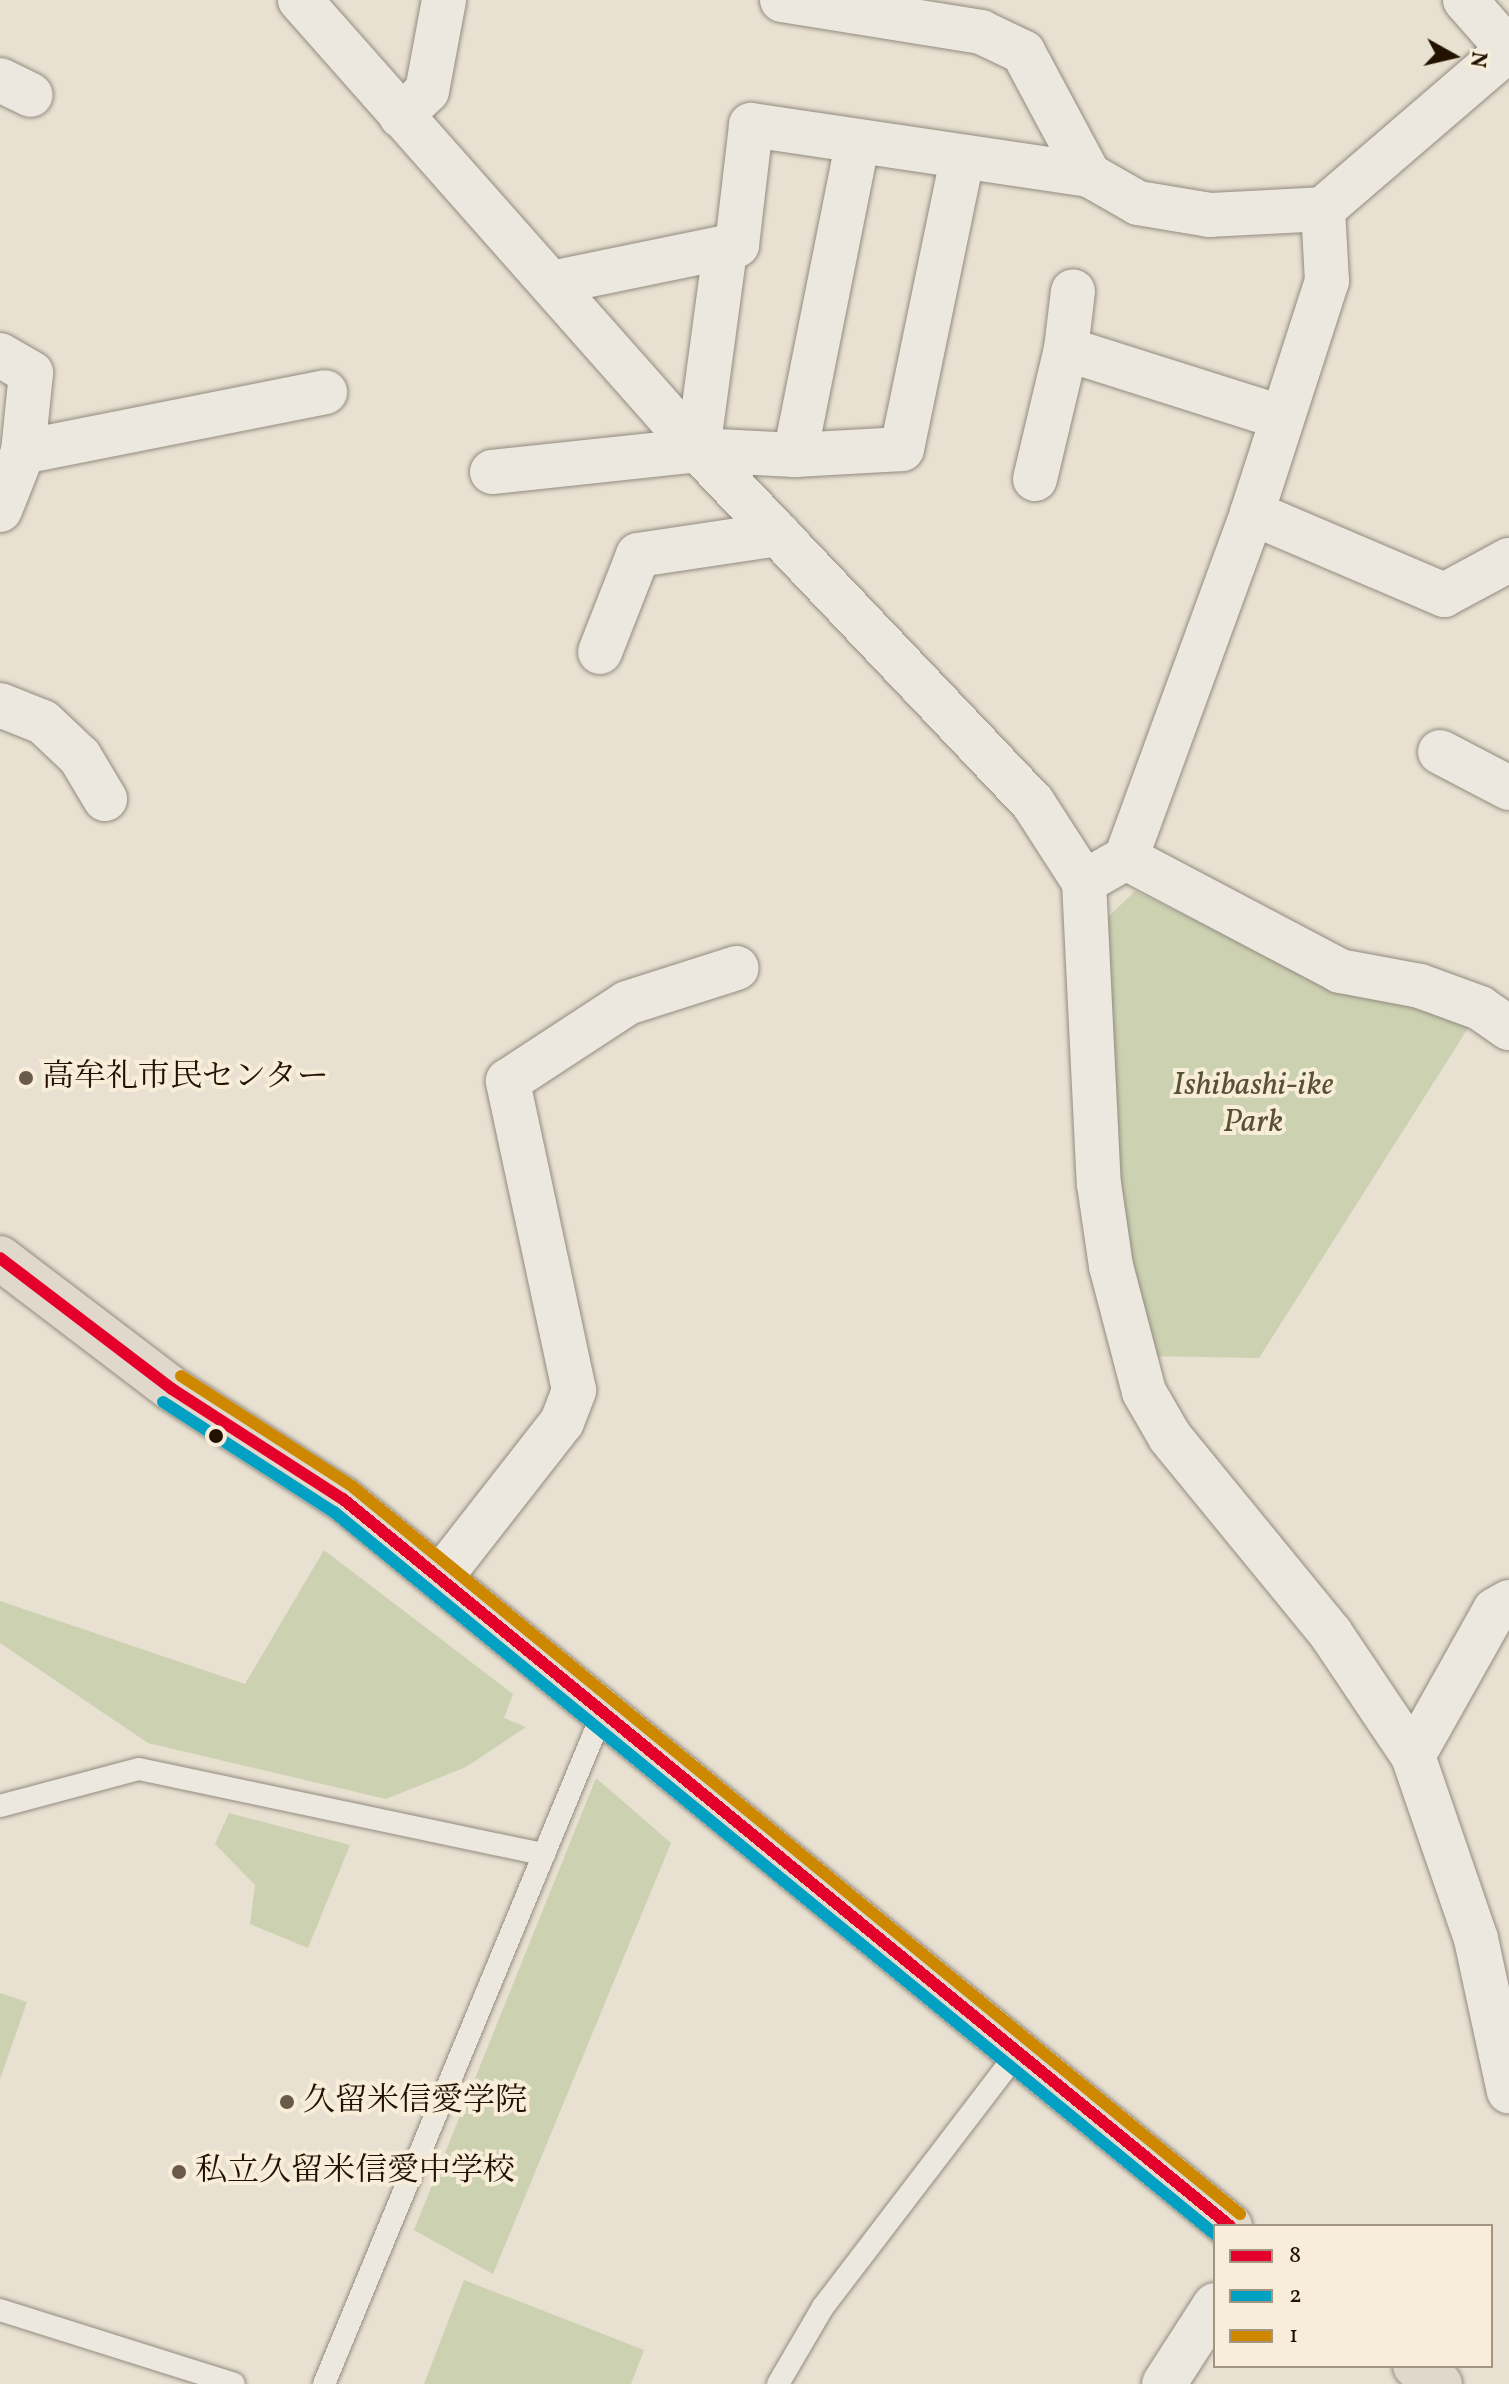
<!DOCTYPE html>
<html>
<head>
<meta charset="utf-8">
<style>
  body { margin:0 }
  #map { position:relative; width:1509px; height:2384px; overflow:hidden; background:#e8e0d0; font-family:Vollkorn,"Noto Serif JP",serif }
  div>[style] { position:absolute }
  .green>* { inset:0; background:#ccd1b1 }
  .roads { filter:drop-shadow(0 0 2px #928b80) drop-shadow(0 0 2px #928b80) }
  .lane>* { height:22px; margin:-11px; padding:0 11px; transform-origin:11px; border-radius:11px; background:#ece8e0 }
  .street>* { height:44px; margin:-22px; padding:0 22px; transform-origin:22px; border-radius:22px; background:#ece8e0 }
  .secondary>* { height:44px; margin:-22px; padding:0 22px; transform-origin:22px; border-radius:22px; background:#ece8e0 }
  .primary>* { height:44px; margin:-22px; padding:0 22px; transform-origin:22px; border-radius:22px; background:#e0d8ca }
  .bus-1>* { height:12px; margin:-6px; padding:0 6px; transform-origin:6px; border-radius:6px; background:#e4002b }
  .bus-2>* { height:12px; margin:-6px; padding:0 6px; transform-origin:6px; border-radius:6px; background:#02a1c4 }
  .bus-3>* { height:12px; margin:-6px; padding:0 6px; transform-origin:6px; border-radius:6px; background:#cd8800 }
  .dots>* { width:22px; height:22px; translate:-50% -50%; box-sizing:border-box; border:4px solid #f7edd9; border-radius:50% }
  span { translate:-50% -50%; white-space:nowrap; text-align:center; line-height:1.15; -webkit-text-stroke:8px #f7edd9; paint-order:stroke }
  .poi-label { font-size:32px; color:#241200 }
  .left { translate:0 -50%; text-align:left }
  .park-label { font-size:32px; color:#575135; font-style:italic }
  .legend { position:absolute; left:1213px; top:2224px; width:280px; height:144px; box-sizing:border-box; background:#f7edd9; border:2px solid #a39582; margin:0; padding:10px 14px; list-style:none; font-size:24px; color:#241200 }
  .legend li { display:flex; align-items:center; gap:16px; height:40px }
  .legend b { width:40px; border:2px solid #a39582 }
  .north { position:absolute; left:1413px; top:16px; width:80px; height:80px; -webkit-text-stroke:6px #f7edd9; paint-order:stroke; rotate:98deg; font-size:22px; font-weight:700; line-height:32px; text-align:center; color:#241200 }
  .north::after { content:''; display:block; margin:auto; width:28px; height:36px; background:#241200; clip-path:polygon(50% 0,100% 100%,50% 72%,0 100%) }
</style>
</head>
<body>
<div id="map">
  <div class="green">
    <div style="clip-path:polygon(1135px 891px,1328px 984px,1472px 1022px,1259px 1358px,1146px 1356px,1113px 1187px,1104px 921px)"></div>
    <div style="clip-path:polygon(324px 1550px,513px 1694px,504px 1718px,526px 1727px,466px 1767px,386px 1799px,148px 1743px,0 1643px,0 1601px,245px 1684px)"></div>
    <div style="clip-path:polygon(596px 1778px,671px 1843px,493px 2274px,414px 2230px)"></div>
    <div style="clip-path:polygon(229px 1813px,350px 1845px,308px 1948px,250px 1924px,255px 1885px,215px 1844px)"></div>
    <div style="clip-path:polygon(0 1993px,27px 2002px,0 2079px)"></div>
    <div style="clip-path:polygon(464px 2280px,644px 2350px,631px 2384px,424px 2384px)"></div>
  </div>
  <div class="roads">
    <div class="lane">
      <div style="left:0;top:1806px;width:144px;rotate:-14.9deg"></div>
      <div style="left:139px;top:1769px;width:414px;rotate:11.9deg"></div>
      <div style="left:0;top:2310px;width:245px;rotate:17.5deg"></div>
      <div style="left:324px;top:2384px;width:728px;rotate:-67.45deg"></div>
      <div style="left:778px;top:2384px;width:89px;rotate:-59.7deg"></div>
      <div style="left:823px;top:2307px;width:322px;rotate:-52.6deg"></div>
    </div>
    <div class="street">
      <div style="left:300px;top:0;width:601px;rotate:48.51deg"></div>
      <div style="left:698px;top:450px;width:487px;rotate:46.5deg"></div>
      <div style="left:1033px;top:803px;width:94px;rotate:57.2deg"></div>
      <div style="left:1084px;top:882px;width:302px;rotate:87.2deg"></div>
      <div style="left:1099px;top:1184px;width:83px;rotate:81.7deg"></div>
      <div style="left:1111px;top:1266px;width:130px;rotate:75.3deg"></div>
      <div style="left:1144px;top:1392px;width:52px;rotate:60deg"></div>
      <div style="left:1170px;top:1437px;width:254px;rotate:50.7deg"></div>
      <div style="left:1331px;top:1634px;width:147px;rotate:56.1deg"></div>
      <div style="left:1413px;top:1756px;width:194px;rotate:71deg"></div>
      <div style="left:1476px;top:1939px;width:156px;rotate:77.8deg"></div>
      <div style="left:782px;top:0;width:202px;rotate:9.1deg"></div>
      <div style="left:981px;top:32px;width:47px;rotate:25.5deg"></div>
      <div style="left:1023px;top:52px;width:140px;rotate:61.8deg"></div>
      <div style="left:1089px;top:175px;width:56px;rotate:29.7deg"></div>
      <div style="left:1138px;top:203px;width:73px;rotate:9.5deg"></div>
      <div style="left:1210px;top:215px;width:113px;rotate:-3deg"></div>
      <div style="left:1323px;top:209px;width:245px;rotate:-40.7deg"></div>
      <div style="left:0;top:80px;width:34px;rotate:26deg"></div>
      <div style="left:401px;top:116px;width:36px;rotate:-44deg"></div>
      <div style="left:427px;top:91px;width:93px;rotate:-79.4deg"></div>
      <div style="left:556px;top:282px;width:185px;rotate:-11.6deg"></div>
      <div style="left:737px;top:245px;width:121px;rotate:-83.3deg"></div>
      <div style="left:751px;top:125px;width:342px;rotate:8.4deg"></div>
      <div style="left:1066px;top:349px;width:58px;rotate:-83.1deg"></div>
      <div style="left:0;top:355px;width:36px;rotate:30deg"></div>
      <div style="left:31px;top:373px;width:79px;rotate:95.8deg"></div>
      <div style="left:698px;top:450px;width:203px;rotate:-82.3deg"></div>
      <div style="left:795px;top:455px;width:320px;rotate:-78.7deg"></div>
      <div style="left:492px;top:472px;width:207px;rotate:-6.1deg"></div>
      <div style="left:698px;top:450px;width:97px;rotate:3deg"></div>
      <div style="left:795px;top:455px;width:107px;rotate:-3.2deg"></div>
      <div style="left:902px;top:449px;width:295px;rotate:-78.3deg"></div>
      <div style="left:1035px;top:479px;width:134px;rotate:-76.6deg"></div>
      <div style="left:1066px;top:349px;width:225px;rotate:17.6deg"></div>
      <div style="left:0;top:510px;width:62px;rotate:-68.4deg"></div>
      <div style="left:23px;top:452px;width:308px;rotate:-11.2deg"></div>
      <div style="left:1252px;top:513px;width:209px;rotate:23.1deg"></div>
      <div style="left:1444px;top:595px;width:74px;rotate:-28.3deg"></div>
      <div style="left:600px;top:652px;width:104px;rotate:-68.6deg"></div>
      <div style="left:638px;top:555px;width:142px;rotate:-8.5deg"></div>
      <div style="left:0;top:705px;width:46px;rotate:21.6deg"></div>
      <div style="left:43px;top:722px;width:51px;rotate:43.4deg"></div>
      <div style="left:80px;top:757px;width:49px;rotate:59.2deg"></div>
      <div style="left:1440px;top:752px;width:78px;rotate:27.6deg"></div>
      <div style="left:1126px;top:858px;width:242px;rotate:27.8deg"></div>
      <div style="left:1340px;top:971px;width:81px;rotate:10.6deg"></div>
      <div style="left:1420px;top:986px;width:64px;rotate:20.1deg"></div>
      <div style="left:1480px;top:1008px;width:35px;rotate:35deg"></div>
      <div style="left:1084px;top:882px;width:48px;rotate:-29.7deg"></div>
      <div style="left:1126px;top:858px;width:367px;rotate:-69.9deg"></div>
      <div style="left:1252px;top:513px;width:244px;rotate:-72.1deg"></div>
      <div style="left:1327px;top:281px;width:72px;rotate:-93.2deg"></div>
      <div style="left:440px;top:1578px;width:198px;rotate:-52deg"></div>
      <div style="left:562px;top:1422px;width:34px;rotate:-69deg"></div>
      <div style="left:574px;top:1390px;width:316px;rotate:-102.1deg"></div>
      <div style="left:508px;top:1081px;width:142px;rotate:-33.2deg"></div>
      <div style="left:627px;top:1003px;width:115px;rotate:-17.7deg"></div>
      <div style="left:1413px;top:1756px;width:167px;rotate:-60.7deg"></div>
      <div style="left:1495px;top:1610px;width:16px;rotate:-30deg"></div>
      <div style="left:1164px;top:2384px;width:94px;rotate:-57.2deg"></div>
    </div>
    <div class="secondary">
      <div style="left:1465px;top:0;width:67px;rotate:48.7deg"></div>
    </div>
    <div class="primary">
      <div style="left:0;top:1258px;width:216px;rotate:37.3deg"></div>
      <div style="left:172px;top:1389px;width:203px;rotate:32.8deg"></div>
      <div style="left:343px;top:1499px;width:1147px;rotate:39.34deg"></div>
      <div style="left:1415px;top:2366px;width:31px;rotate:36deg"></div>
    </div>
  </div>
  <div class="bus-1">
    <div style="left:0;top:1258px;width:216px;rotate:37.3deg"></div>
    <div style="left:172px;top:1389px;width:203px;rotate:32.8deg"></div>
    <div style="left:343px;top:1499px;width:1147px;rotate:39.34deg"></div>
  </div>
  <div class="bus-2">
    <div style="left:163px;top:1402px;width:203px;rotate:32.8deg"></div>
    <div style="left:334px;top:1512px;width:1139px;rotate:39.34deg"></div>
  </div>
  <div class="bus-3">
    <div style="left:181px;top:1376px;width:205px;rotate:32.8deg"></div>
    <div style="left:353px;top:1487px;width:1147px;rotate:39.34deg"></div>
  </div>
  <div class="dots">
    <div style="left:26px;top:1078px;background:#695a49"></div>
    <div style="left:216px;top:1436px;background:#241200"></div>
    <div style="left:287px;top:2102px;background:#695a49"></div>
    <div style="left:179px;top:2172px;background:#695a49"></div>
  </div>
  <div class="poi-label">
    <span class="left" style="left:42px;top:1078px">高牟礼市民センター</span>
    <span class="left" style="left:303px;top:2102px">久留米信愛学院</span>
    <span class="left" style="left:195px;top:2172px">私立久留米信愛中学校</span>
  </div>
  <div class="park-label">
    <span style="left:1253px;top:1105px">Ishibashi-ike<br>Park</span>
  </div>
  <ul class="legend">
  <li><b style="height:10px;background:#e4002b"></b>8</li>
  <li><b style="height:10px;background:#02a1c4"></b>2</li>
  <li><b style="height:10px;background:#cd8800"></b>1</li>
  </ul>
  <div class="north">N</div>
</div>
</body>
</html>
